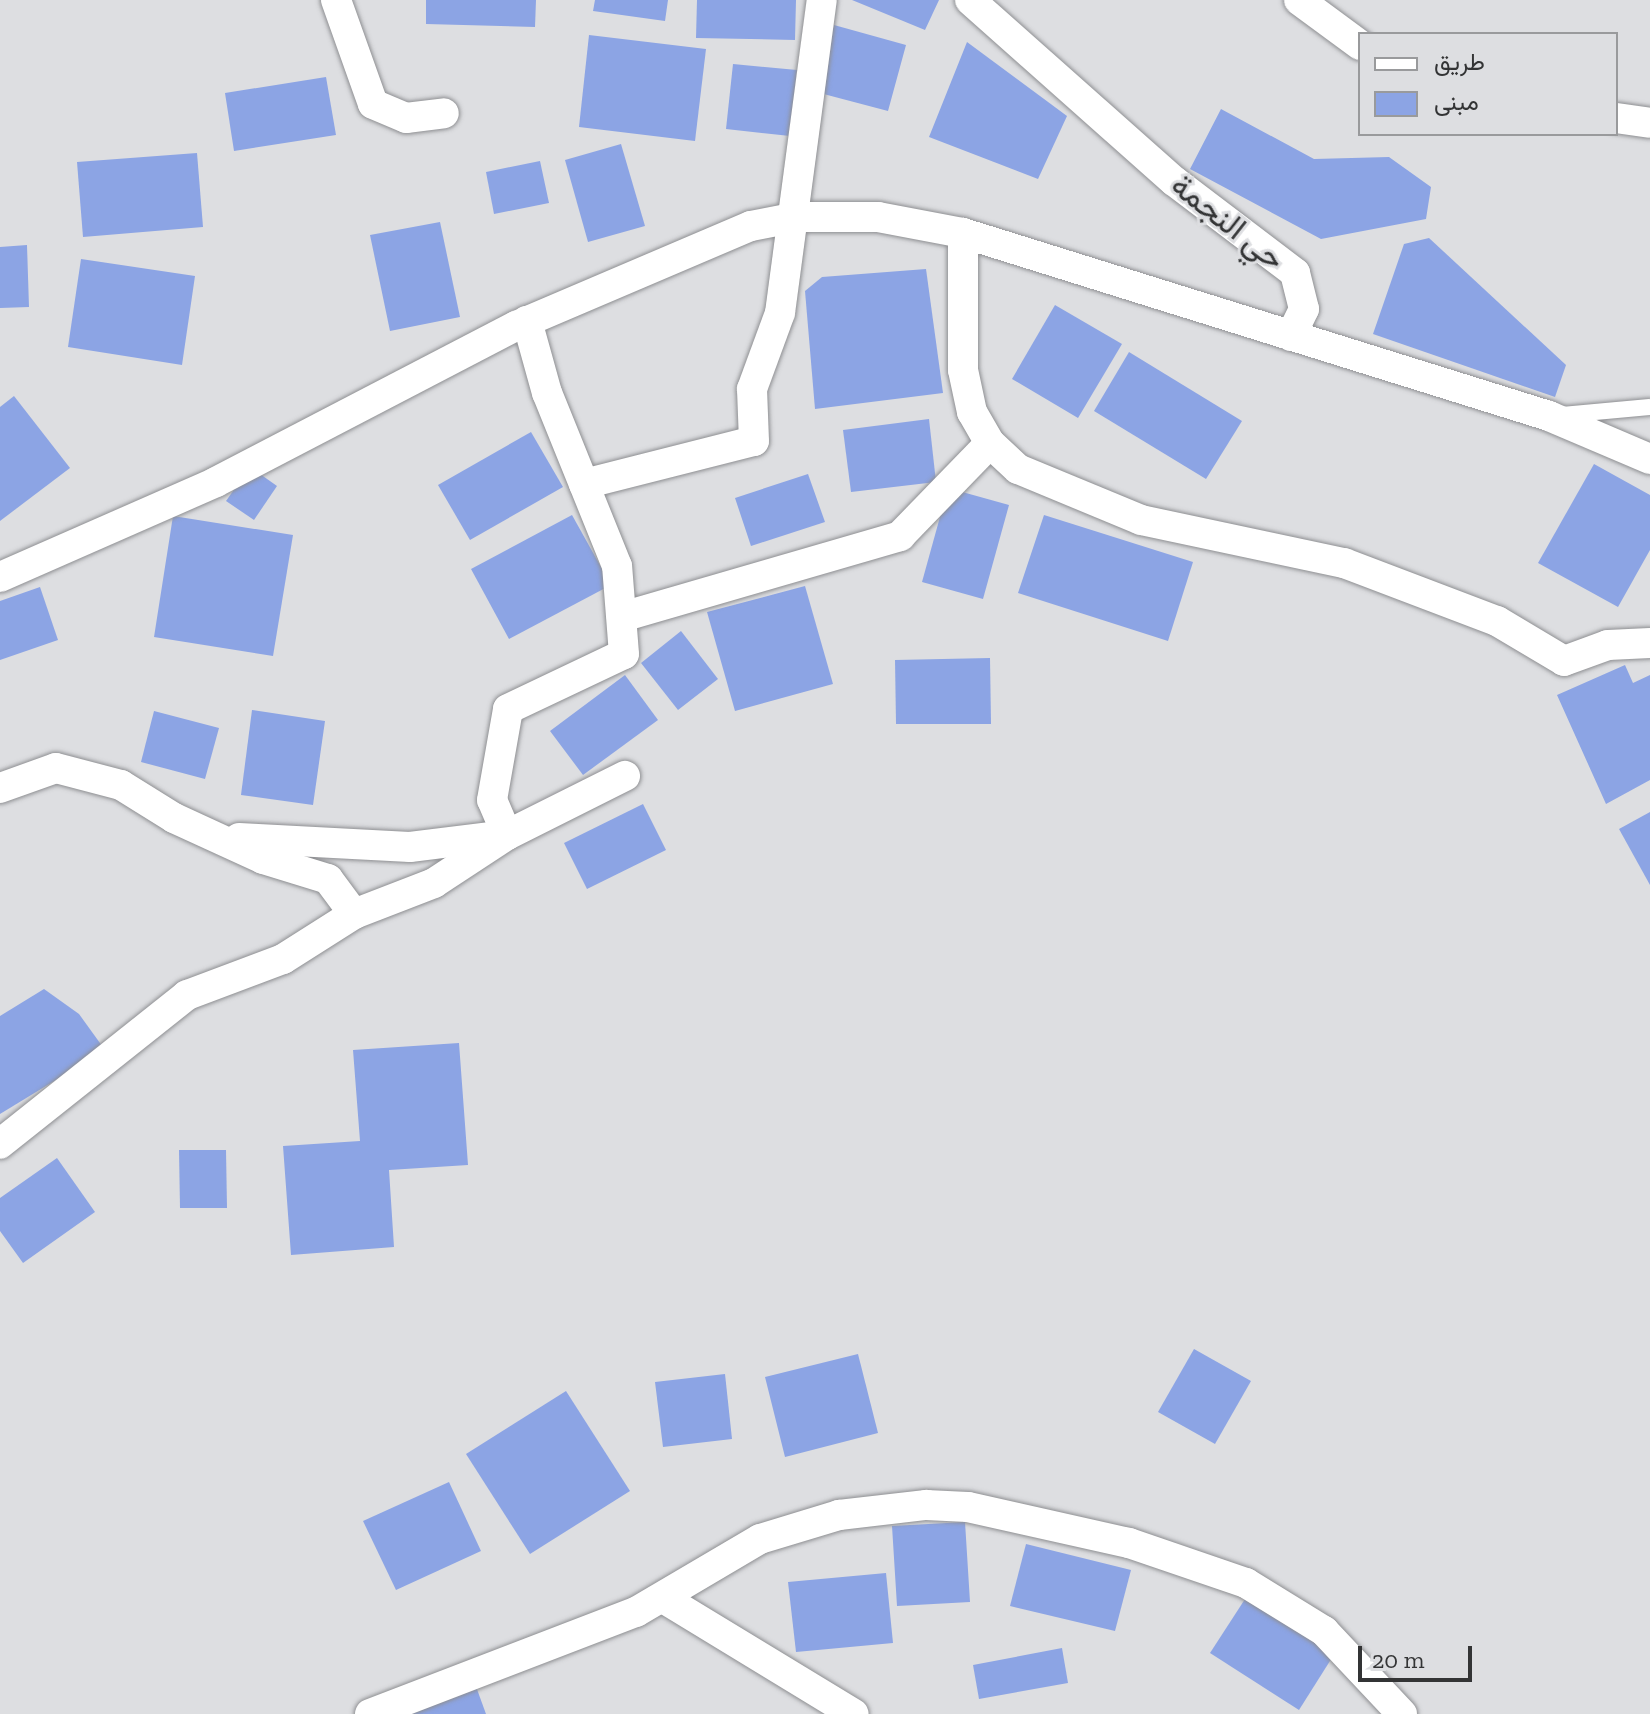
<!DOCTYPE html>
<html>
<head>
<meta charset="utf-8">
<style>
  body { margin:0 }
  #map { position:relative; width:1650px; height:1714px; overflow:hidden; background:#dddee1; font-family:"Zilla Slab",Vazirmatn,serif }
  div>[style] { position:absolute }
  .building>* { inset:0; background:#8ca4e4 }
  .roads { filter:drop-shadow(0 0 2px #8e8f92) drop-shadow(0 0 2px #8e8f92) }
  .lane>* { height:16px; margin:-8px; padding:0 8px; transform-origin:8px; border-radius:8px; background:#fff }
  .street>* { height:30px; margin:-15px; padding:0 15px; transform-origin:15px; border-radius:15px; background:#fff }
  span { translate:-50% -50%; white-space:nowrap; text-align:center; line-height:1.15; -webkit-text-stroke:6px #dddee1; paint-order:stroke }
  .street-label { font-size:32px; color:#333435 }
  .legend { position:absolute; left:1358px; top:32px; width:260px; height:104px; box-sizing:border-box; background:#dddee1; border:2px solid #999a9c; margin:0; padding:10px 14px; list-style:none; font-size:24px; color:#333435 }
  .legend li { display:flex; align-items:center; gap:16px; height:40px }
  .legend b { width:40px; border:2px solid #999a9c }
  .scale { position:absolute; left:1358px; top:1646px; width:114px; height:36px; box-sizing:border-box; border:4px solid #333435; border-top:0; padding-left:10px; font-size:24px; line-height:28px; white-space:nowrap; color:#333435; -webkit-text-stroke:6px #dddee1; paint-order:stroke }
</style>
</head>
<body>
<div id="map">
  <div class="building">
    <div style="clip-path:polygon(426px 0,536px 0,535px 27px,426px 24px)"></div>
    <div style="clip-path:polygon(595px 0,668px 0,665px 21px,593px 11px)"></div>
    <div style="clip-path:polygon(697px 0,796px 0,795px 40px,696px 38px)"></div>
    <div style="clip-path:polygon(852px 0,939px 0,925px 30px)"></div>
    <div style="clip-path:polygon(834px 25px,906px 45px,888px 111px,816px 92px)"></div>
    <div style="clip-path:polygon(589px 35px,706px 49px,695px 141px,579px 127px)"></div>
    <div style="clip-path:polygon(967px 42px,1067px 116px,1038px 179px,929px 137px)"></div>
    <div style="clip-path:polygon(733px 64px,797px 70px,790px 136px,726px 129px)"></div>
    <div style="clip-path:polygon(326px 77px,336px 135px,234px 151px,225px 93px)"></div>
    <div style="clip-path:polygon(1221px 109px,1314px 159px,1389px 157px,1431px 187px,1426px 219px,1321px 239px,1190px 169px)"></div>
    <div style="clip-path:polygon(621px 144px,645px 226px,588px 242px,565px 160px)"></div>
    <div style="clip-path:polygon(197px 153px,203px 227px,83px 237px,77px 162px)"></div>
    <div style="clip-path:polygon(540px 161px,549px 203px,494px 214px,486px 172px)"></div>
    <div style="clip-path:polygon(440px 222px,460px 317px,390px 331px,370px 235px)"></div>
    <div style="clip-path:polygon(1429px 238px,1566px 365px,1555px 397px,1373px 334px,1404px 244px)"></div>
    <div style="clip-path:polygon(27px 245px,29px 307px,0 308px,0 247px)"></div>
    <div style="clip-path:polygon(81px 259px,195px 276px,182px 365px,68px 347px)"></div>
    <div style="clip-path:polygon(926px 269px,943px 393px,815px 409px,805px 291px,822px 277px)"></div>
    <div style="clip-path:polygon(1055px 305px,1122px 344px,1078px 418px,1012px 379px)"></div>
    <div style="clip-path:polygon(1129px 352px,1242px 421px,1206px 479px,1094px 411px)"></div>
    <div style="clip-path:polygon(14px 396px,70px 468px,0 521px,0 407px)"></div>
    <div style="clip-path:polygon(929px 419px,936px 482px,851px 492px,843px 430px)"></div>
    <div style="clip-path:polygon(531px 432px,563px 487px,470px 540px,438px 485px)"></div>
    <div style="clip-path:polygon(1594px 464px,1650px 495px,1650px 550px,1618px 607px,1538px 563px)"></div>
    <div style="clip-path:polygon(250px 467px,277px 486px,254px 520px,226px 501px)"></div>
    <div style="clip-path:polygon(808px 474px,825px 522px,751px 546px,735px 498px)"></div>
    <div style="clip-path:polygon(948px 488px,1009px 505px,983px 599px,922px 582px)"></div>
    <div style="clip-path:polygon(572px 515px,611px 585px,509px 639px,471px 569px)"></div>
    <div style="clip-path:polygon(1044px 515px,1193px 562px,1168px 641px,1018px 593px)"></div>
    <div style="clip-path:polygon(173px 516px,293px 535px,273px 656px,154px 637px)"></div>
    <div style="clip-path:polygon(805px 586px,833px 684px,735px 711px,707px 612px)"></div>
    <div style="clip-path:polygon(40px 587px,58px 640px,0 660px,0 601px)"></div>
    <div style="clip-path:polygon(681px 631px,718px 679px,678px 710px,641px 663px)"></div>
    <div style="clip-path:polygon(990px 658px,991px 724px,896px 724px,895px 660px)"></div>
    <div style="clip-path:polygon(1625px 665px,1633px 683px,1650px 675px,1650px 780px,1606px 804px,1557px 695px)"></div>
    <div style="clip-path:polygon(625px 675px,658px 720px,583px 775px,550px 731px)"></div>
    <div style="clip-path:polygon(252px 710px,325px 721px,313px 805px,241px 795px)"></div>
    <div style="clip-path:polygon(154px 711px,219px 728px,205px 779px,141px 762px)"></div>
    <div style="clip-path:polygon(643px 804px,666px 850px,587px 889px,564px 843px)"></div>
    <div style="clip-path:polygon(1650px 812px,1650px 885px,1619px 829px)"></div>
    <div style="clip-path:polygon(44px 989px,79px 1014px,105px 1050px,0 1114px,0 1016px)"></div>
    <div style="clip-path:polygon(459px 1043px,468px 1165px,389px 1170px,394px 1247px,291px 1255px,283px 1146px,360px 1141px,353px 1050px)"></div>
    <div style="clip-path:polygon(179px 1150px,226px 1150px,227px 1208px,180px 1208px)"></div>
    <div style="clip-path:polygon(57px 1158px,95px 1212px,23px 1263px,0 1231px,0 1198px)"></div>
    <div style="clip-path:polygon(1194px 1349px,1251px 1381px,1215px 1444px,1158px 1412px)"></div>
    <div style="clip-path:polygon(858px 1354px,878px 1433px,785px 1457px,765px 1377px)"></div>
    <div style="clip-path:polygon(725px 1374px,732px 1439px,663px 1447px,655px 1382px)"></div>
    <div style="clip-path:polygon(566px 1391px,630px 1491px,530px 1554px,466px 1454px)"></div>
    <div style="clip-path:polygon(449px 1482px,481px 1551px,396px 1590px,363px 1521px)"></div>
    <div style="clip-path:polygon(965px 1522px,970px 1602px,897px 1606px,892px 1526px)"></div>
    <div style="clip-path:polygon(1026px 1544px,1131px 1570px,1115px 1631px,1010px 1606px)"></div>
    <div style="clip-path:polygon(886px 1573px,893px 1643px,796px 1652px,788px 1582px)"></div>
    <div style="clip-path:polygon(1247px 1596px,1335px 1653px,1299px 1710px,1210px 1653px)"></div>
    <div style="clip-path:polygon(1062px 1648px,1068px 1683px,979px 1699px,973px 1665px)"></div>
    <div style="clip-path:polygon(474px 1681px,486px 1714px,407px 1714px)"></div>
  </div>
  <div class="roads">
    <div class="lane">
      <div style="left:1562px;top:415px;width:88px;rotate:-5.2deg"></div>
    </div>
    <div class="street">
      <div style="left:336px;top:0;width:110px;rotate:70.4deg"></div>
      <div style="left:373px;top:104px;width:36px;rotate:23deg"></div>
      <div style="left:406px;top:118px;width:38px;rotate:-7deg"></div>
      <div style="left:970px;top:0;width:273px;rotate:41.6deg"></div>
      <div style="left:1174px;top:181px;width:152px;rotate:37.2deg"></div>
      <div style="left:1295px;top:273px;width:37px;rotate:76deg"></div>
      <div style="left:1304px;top:309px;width:30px;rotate:116deg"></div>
      <div style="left:1299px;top:0;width:76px;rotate:36.4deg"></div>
      <div style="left:1616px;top:118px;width:34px;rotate:8deg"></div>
      <div style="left:963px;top:233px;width:137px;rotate:90deg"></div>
      <div style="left:963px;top:370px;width:43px;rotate:77.9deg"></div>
      <div style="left:972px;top:412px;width:36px;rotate:60deg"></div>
      <div style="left:990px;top:443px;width:38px;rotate:43deg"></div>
      <div style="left:1018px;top:469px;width:133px;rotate:22.5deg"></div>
      <div style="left:1141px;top:520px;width:208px;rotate:12deg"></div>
      <div style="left:1344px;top:563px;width:164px;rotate:20.8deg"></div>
      <div style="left:1497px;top:621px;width:78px;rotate:30.8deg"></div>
      <div style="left:1564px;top:661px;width:47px;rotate:-20deg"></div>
      <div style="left:1608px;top:645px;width:42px;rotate:-2.7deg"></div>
      <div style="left:584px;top:484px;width:175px;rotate:-14.2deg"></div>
      <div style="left:754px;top:441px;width:52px;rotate:-92.2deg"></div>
      <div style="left:752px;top:389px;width:81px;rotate:-69.8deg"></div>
      <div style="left:780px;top:313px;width:316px;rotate:-82.4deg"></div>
      <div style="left:0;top:577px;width:236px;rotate:-23.7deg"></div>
      <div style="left:216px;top:482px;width:338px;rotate:-27.5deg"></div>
      <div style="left:516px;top:326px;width:255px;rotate:-23.1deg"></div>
      <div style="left:751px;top:226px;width:47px;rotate:-11.1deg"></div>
      <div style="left:797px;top:217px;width:81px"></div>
      <div style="left:878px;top:217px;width:86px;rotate:10.7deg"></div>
      <div style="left:963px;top:233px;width:614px;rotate:17.34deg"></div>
      <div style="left:1549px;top:416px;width:110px;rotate:23.1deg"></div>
      <div style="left:622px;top:617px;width:290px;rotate:-16.2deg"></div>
      <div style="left:900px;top:536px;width:129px;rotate:-45.9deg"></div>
      <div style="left:0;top:788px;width:59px;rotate:-19.7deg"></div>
      <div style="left:56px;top:768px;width:67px;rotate:14.7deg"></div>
      <div style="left:121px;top:785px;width:62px;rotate:31.9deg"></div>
      <div style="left:174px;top:818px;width:98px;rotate:24.7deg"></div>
      <div style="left:263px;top:859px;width:68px;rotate:17.1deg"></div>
      <div style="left:328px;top:879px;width:44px;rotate:53.4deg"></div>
      <div style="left:354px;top:914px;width:84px;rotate:147.6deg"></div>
      <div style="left:283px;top:959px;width:103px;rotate:159.4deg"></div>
      <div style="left:187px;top:995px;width:239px;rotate:141.5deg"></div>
      <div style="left:239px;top:838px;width:171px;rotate:3deg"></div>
      <div style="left:410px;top:847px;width:98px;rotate:-7.1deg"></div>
      <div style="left:507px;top:835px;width:132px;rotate:-26.6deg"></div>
      <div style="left:354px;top:914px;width:86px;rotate:-21.2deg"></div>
      <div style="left:434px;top:883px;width:87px;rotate:-33.3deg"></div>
      <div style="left:507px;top:835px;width:38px;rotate:-113deg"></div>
      <div style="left:492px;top:800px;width:92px;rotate:-80deg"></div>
      <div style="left:508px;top:709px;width:128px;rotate:-25.4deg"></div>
      <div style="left:624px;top:654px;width:88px;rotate:-94.5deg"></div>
      <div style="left:617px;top:566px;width:187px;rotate:-112deg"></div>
      <div style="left:547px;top:393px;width:75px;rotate:-105.5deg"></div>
      <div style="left:663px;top:1598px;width:223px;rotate:31.3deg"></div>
      <div style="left:370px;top:1714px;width:285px;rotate:-21deg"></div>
      <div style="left:636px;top:1612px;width:144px;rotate:-30.5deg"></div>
      <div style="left:760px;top:1539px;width:83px;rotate:-16.9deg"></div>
      <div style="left:839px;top:1515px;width:88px;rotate:-6.6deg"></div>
      <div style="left:926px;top:1505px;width:42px;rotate:2.7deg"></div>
      <div style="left:968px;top:1507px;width:165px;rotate:12.6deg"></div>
      <div style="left:1129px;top:1543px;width:124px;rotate:18.9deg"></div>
      <div style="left:1246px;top:1583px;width:92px;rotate:31.6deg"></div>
      <div style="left:1324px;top:1631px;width:114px;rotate:46.8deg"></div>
    </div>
  </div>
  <div class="street-label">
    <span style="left:1228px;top:222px;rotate:38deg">حي النجمة</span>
  </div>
  <ul class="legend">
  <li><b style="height:10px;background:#fff"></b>طريق</li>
  <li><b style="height:22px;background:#8ca4e4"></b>مبنى</li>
  </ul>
  <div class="scale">20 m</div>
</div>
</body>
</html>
